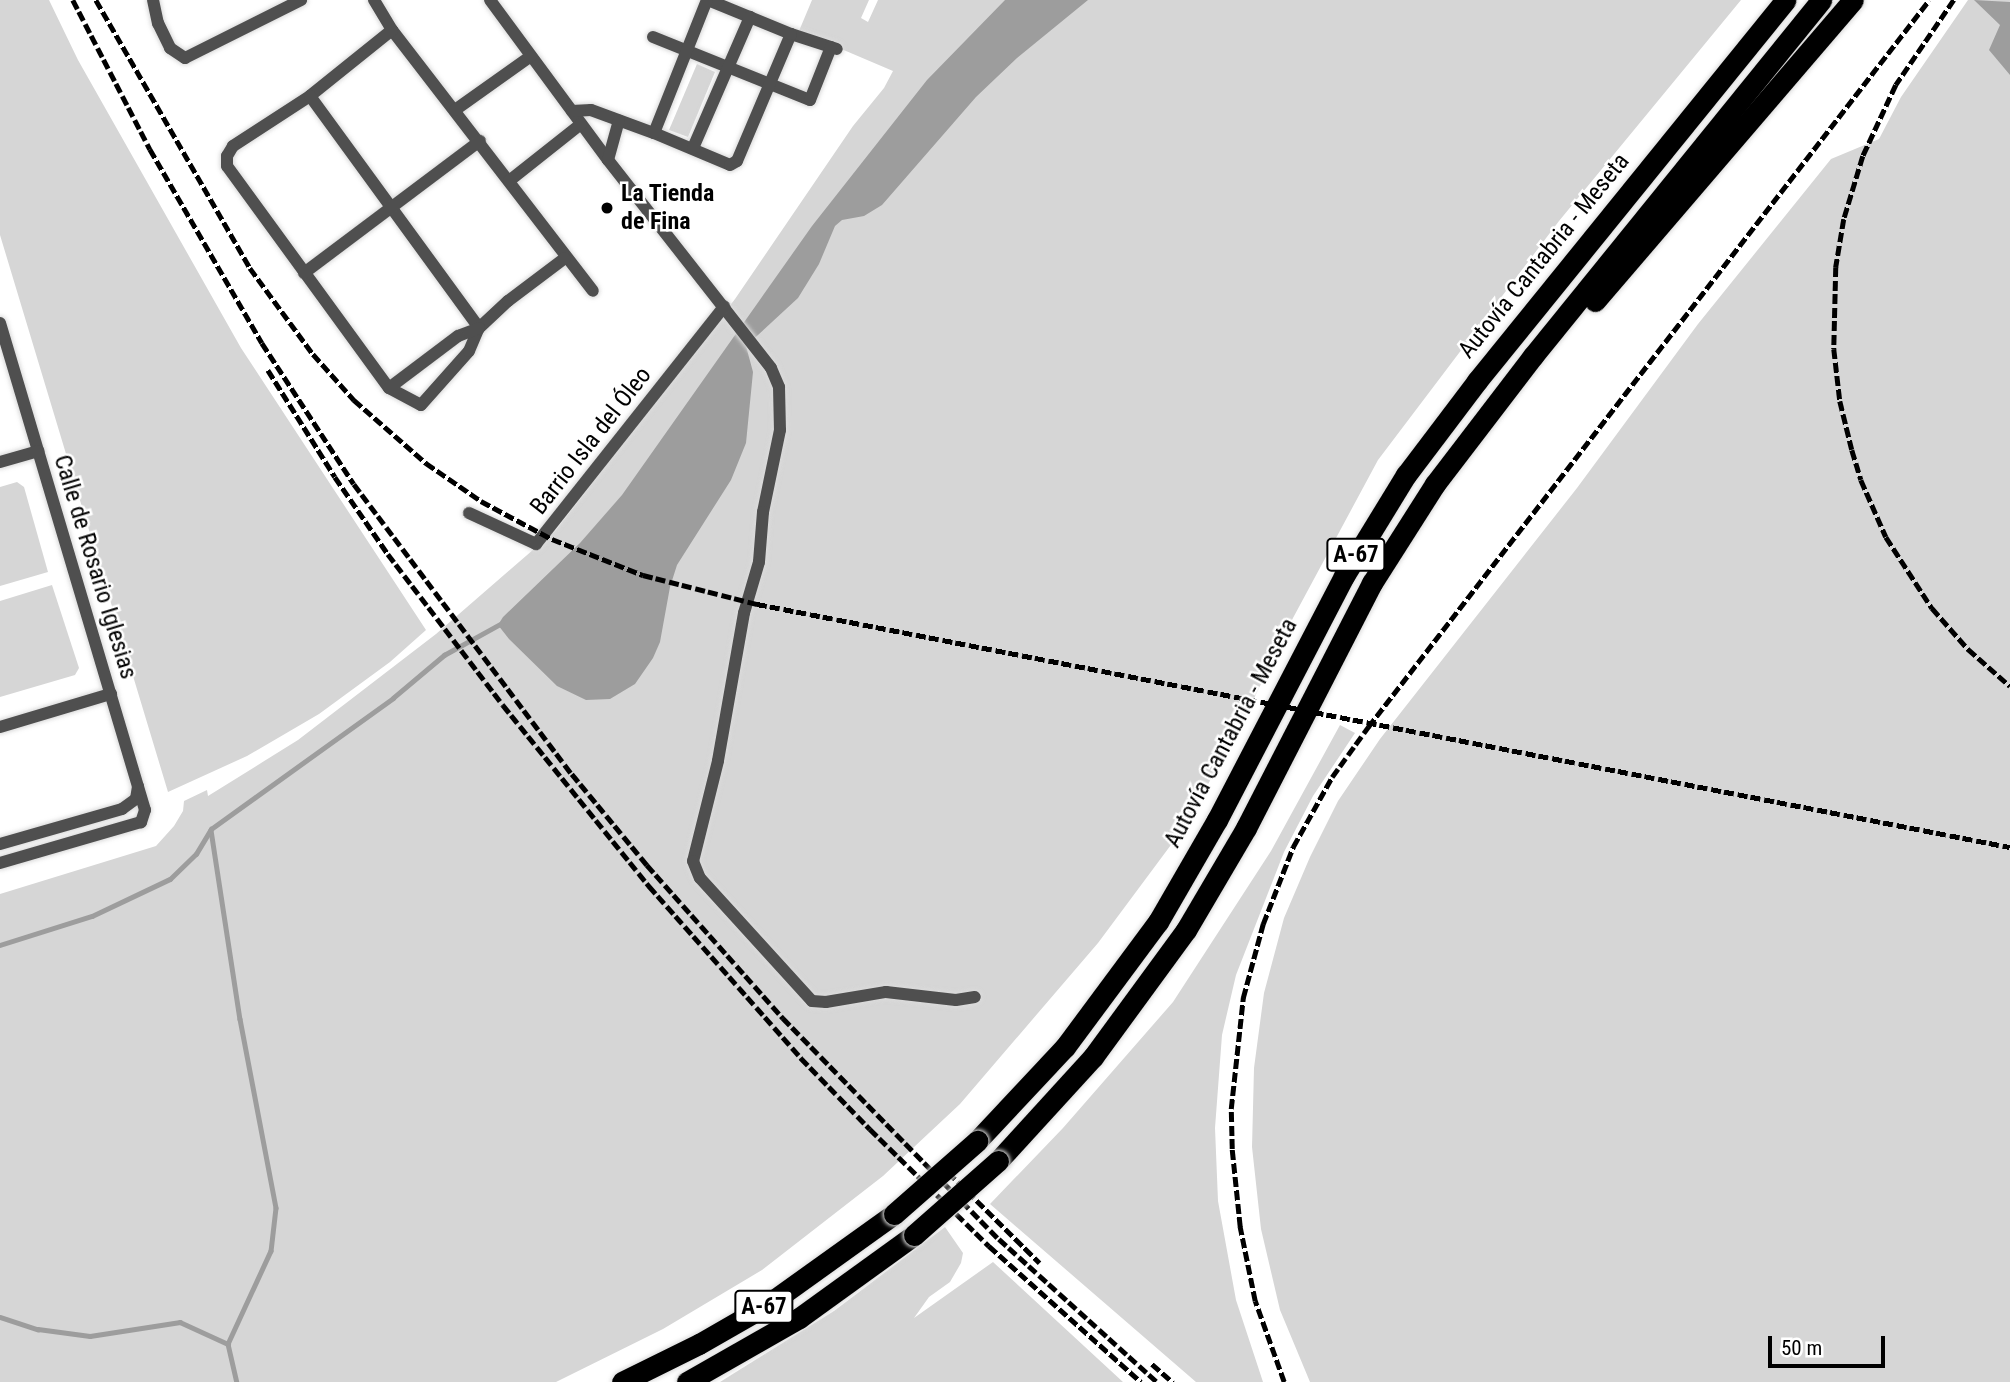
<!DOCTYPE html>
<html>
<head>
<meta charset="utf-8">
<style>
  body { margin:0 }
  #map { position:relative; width:2010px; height:1382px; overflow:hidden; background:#fff; font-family:"Roboto Condensed",sans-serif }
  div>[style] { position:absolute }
  .green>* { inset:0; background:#d6d6d6 }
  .water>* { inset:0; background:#9d9d9d }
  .stream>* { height:4.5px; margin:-2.25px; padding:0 2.25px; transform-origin:2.25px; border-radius:2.25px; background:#9d9d9d }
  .roads { filter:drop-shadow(0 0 2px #dbdbdb) drop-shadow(0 0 2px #dbdbdb) }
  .street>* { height:12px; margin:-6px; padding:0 6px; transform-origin:6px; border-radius:6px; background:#4f4f4f }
  .highway>* { height:21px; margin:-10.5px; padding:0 10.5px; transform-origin:10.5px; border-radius:10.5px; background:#000 }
  .rail>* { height:4.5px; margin-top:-2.25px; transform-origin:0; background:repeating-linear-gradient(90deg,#000 0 10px,transparent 0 13.5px) }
  .bridges { filter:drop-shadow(0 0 2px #dbdbdb) drop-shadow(0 0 2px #dbdbdb) }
  .highway-bridge>* { height:21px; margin:-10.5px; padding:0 10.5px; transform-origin:10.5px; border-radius:10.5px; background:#000 }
  .dots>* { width:19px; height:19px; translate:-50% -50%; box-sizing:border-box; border:4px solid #fff; border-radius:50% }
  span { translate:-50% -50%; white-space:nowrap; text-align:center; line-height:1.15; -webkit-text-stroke:5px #fff; paint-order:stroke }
  .shield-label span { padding:2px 5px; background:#fff; border:2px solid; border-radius:5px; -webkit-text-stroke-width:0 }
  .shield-label { font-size:23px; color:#000; font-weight:700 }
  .poi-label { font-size:24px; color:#000; font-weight:700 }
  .left { translate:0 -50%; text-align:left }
  .street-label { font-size:24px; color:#000 }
  .scale { position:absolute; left:1768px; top:1336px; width:117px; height:32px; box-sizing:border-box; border:4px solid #000; border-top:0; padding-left:9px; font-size:21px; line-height:24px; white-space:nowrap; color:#000; -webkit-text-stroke:5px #fff; paint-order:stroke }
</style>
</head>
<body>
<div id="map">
  <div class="green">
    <div style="clip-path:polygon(0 0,49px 0,78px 60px,241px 348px,426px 630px,390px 662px,319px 714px,247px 756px,168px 792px,0 235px)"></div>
    <div style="clip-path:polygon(812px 0,869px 0,861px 18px,868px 22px,878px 0,1741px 0,1559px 221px,1378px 460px,1293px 618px,1245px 717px,1185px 826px,1098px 943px,960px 1104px,883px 1176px,762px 1270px,663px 1329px,556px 1382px,0 1382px,0 894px,156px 846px,174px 826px,183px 811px,184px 801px,207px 790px,208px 796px,298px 740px,436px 634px,556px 530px,735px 299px,853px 126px,884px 88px,893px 71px,799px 31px)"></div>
    <div style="clip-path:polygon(1968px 0,2010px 0,2010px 1382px,1310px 1382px,1280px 1310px,1261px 1229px,1252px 1147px,1254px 1068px,1264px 993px,1284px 918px,1310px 857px,1338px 801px,1380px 739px,1577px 488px,1698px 324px,1831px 159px,1879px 139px,1901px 97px)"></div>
    <div style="clip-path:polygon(697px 64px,715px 72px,688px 137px,669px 130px)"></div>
    <div style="clip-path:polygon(17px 482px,24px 487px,48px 572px,0 586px,0 487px)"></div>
    <div style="clip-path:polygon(52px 585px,79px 668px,75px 675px,0 697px,0 601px)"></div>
    <div style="clip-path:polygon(1340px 725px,1355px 733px,1313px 796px,1284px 852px,1236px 975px,1222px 1035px,1215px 1128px,1218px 1201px,1236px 1300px,1263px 1382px,1196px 1382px,990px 1204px,1063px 1128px,1173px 1002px,1271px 851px)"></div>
    <div style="clip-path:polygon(945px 1227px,963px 1253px,961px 1263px,950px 1282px,929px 1297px,914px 1318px,993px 1262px,1123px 1382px,720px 1382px,834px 1311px)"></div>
  </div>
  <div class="water">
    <div style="clip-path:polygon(1005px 0,1088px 0,1017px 58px,976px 97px,882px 205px,864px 216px,842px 220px,835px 226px,819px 264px,798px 298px,746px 346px,753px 372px,746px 443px,731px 480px,677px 565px,670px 587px,660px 642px,653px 658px,635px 684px,610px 699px,586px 700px,557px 686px,509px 639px,498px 625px,503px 617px,580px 543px,622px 495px,812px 226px,927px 80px)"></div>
    <div style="clip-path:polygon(1974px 0,2010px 2px,2010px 75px,1989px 50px,2000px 25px)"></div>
  </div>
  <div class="stream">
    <div style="left:211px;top:830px;width:191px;rotate:81.3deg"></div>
    <div style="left:240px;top:1019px;width:192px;rotate:79.2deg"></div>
    <div style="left:276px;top:1208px;width:43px;rotate:96.6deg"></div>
    <div style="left:271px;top:1251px;width:102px;rotate:114.8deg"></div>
    <div style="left:228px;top:1344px;width:39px;rotate:77deg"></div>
    <div style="left:0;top:945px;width:96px;rotate:-17.5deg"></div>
    <div style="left:92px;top:916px;width:86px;rotate:-25.4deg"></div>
    <div style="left:170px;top:879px;width:36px;rotate:-44deg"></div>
    <div style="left:196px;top:854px;width:29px;rotate:-59deg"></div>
    <div style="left:211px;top:829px;width:224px;rotate:-35.7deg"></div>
    <div style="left:393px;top:698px;width:67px;rotate:-40.1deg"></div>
    <div style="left:444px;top:655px;width:66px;rotate:-28.9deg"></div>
    <div style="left:0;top:1317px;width:40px;rotate:18deg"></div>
    <div style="left:38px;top:1329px;width:52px;rotate:7.7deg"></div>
    <div style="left:90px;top:1336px;width:91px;rotate:-8.8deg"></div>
    <div style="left:180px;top:1322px;width:53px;rotate:24.6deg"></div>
  </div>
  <div class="roads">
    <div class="street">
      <div style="left:153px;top:0;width:24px;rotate:78deg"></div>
      <div style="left:158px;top:23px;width:28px;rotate:64deg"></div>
      <div style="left:170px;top:48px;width:18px;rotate:34deg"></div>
      <div style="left:185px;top:58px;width:130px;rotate:-26.6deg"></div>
      <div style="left:374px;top:0;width:35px;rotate:59deg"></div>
      <div style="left:392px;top:30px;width:329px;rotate:52.4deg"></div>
      <div style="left:490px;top:0;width:199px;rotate:53.6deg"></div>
      <div style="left:608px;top:160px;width:264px;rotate:51.9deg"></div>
      <div style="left:771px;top:368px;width:21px;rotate:67deg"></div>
      <div style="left:779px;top:387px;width:43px;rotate:88.7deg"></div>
      <div style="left:780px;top:430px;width:84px;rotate:101.7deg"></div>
      <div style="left:763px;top:512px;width:50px;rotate:94.6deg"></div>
      <div style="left:759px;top:562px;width:53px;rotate:106.4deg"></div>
      <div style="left:744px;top:613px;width:150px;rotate:100deg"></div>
      <div style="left:718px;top:761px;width:103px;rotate:104deg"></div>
      <div style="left:693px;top:861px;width:18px;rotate:68deg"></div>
      <div style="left:700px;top:878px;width:166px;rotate:47.7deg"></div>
      <div style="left:812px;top:1001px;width:14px;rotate:4deg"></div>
      <div style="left:826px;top:1002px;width:61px;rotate:-9.5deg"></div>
      <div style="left:886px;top:992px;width:70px;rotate:6.5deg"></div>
      <div style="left:956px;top:1000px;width:19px;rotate:-9deg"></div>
      <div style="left:392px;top:30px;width:105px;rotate:141.2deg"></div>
      <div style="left:310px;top:96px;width:92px;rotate:147deg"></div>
      <div style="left:233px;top:146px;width:12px;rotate:121deg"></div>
      <div style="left:227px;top:156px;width:10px;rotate:90deg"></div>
      <div style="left:227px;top:166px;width:275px;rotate:53.9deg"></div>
      <div style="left:389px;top:388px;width:36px;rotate:28deg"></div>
      <div style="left:421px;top:405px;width:72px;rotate:-48.4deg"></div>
      <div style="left:469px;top:351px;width:25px;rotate:-67deg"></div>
      <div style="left:479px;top:328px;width:40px;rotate:-43deg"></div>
      <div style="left:508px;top:301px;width:71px;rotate:-37deg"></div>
      <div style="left:791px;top:34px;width:48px;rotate:18.1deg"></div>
      <div style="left:653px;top:37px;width:169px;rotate:21.9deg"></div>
      <div style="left:810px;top:100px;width:57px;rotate:-68.4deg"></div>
      <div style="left:310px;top:96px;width:287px;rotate:53.9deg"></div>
      <div style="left:479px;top:328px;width:22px;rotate:159deg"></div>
      <div style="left:458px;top:336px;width:86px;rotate:143deg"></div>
      <div style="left:455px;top:110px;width:93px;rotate:-35.4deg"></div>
      <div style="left:572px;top:111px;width:19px;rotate:-3deg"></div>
      <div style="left:591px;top:110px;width:67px;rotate:20.1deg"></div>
      <div style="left:654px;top:133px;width:82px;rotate:22.8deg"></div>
      <div style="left:730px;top:165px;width:8px;rotate:-30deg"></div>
      <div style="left:737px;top:161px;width:138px;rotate:-67deg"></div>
      <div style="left:791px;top:34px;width:90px;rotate:-157.7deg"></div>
      <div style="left:654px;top:133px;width:143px;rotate:-68.3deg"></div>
      <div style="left:693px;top:148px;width:143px;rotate:-66.5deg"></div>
      <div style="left:608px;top:160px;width:41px;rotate:-74.6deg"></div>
      <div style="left:509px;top:181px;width:92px;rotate:-38.4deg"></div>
      <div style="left:304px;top:273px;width:220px;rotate:-36.9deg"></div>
      <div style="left:0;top:323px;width:508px;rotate:73.42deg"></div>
      <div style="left:145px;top:810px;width:13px;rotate:108deg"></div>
      <div style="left:141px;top:822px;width:147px;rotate:163.8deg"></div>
      <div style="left:0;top:462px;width:40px;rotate:-16deg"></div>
      <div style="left:469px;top:513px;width:74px;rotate:24.8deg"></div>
      <div style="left:536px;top:544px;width:303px;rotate:-51.6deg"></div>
      <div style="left:0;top:727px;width:116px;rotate:-16.6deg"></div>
      <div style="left:0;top:844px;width:127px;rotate:-16deg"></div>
      <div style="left:122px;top:809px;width:17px;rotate:-36deg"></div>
      <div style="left:136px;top:799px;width:13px;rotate:-81deg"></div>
    </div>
    <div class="highway">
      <div style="left:1595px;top:301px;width:396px;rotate:-49.4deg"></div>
      <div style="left:977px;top:1141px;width:129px;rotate:-46.9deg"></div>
      <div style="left:1065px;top:1047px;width:156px;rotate:-53.4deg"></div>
      <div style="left:1158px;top:922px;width:118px;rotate:-60deg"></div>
      <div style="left:1217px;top:820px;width:275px;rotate:-62.5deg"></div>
      <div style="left:1344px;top:576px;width:119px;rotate:-58.5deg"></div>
      <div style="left:1406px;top:475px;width:118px;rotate:-52.9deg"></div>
      <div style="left:1477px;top:381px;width:490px;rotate:-51deg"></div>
      <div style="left:998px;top:1161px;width:141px;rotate:-47.6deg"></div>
      <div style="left:1093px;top:1057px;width:157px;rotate:-53.8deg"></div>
      <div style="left:1186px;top:930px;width:118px;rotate:-59.5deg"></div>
      <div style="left:1246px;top:828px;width:276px;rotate:-62.8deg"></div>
      <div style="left:1372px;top:583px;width:117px;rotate:-57.5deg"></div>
      <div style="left:1435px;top:484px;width:161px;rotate:-52.6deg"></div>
      <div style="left:1533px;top:356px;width:458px;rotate:-51deg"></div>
      <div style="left:622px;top:1382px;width:86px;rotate:-26.3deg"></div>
      <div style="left:699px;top:1344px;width:78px;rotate:-29.8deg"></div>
      <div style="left:767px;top:1305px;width:156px;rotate:-35.6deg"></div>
      <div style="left:687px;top:1382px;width:129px;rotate:-29.7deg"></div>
      <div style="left:799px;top:1318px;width:142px;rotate:-35.8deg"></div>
    </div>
  </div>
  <div class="rail">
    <div style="left:73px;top:0;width:168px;rotate:62.7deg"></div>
    <div style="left:150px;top:149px;width:224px;rotate:60deg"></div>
    <div style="left:262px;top:343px;width:168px;rotate:56.9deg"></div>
    <div style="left:354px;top:484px;width:363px;rotate:53.1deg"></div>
    <div style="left:572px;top:774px;width:118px;rotate:50.5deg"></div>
    <div style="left:647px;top:865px;width:205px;rotate:48.4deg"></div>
    <div style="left:783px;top:1018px;width:309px;rotate:45.7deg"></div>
    <div style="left:999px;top:1239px;width:213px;rotate:42.1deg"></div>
    <div style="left:96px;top:0;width:309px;rotate:60.1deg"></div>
    <div style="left:250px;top:268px;width:107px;rotate:53.8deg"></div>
    <div style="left:313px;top:354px;width:62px;rotate:48.3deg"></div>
    <div style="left:354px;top:400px;width:96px;rotate:41.2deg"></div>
    <div style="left:426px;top:463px;width:67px;rotate:34.6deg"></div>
    <div style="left:481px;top:501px;width:81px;rotate:28.2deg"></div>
    <div style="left:552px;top:539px;width:98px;rotate:21.6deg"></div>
    <div style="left:643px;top:575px;width:118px;rotate:14.3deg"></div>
    <div style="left:757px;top:604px;width:1276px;rotate:10.98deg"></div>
    <div style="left:1954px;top:0;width:103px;rotate:124.3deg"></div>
    <div style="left:1896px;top:85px;width:78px;rotate:114.9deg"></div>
    <div style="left:1863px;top:156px;width:66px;rotate:106.8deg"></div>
    <div style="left:1844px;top:219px;width:49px;rotate:99.5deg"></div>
    <div style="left:1836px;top:267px;width:82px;rotate:91.4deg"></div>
    <div style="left:1834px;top:349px;width:52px;rotate:83.4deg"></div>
    <div style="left:1840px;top:401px;width:50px;rotate:76.2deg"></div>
    <div style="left:1852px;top:450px;width:31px;rotate:73deg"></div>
    <div style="left:1861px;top:480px;width:62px;rotate:66.3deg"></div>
    <div style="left:1886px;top:537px;width:85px;rotate:57.1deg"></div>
    <div style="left:1932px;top:608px;width:55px;rotate:48.7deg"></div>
    <div style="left:1968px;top:649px;width:56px;rotate:41.4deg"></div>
    <div style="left:268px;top:370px;width:126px;rotate:57.9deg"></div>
    <div style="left:335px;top:477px;width:93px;rotate:55.5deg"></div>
    <div style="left:388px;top:554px;width:190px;rotate:52.7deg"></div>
    <div style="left:503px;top:705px;width:233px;rotate:51.1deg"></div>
    <div style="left:649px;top:886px;width:230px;rotate:48.5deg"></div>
    <div style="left:801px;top:1058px;width:99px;rotate:45.8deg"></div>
    <div style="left:870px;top:1129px;width:167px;rotate:44.5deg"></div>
    <div style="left:989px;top:1246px;width:204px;rotate:41.8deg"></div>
    <div style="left:948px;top:1172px;width:129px;rotate:44.7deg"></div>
    <div style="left:1152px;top:1364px;width:28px;rotate:41deg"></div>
    <div style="left:1284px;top:1382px;width:86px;rotate:-109.7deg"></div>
    <div style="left:1255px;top:1301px;width:76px;rotate:-101.5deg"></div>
    <div style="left:1240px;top:1227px;width:78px;rotate:-95.9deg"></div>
    <div style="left:1232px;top:1149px;width:40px;rotate:-91.4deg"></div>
    <div style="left:1231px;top:1109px;width:112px;rotate:-83.8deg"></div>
    <div style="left:1243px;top:998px;width:77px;rotate:-74.9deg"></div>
    <div style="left:1263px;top:924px;width:83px;rotate:-68.7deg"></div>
    <div style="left:1293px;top:847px;width:80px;rotate:-60.9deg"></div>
    <div style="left:1332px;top:777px;width:62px;rotate:-54.2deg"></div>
    <div style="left:1368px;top:727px;width:918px;rotate:-52.34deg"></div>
  </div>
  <div class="bridges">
    <div class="highway-bridge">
      <div style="left:894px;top:1214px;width:111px;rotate:-41.3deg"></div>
      <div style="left:914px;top:1235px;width:112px;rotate:-41.4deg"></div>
    </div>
  </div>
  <div class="dots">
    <div style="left:607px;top:208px;background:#000"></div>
  </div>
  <div class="shield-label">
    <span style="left:1356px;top:555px">A-67</span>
    <span style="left:764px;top:1307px">A-67</span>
  </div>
  <div class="poi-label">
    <span class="left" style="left:621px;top:208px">La Tienda<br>de Fina</span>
  </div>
  <div class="street-label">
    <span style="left:1544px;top:256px;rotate:-51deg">Autovía Cantabria - Meseta</span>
    <span style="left:591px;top:441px;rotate:-52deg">Barrio Isla del Óleo</span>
    <span style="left:95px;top:567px;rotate:73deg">Calle de Rosario Iglesias</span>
    <span style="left:1231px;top:733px;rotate:-62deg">Autovía Cantabria - Meseta</span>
  </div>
  <div class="scale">50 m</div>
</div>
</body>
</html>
